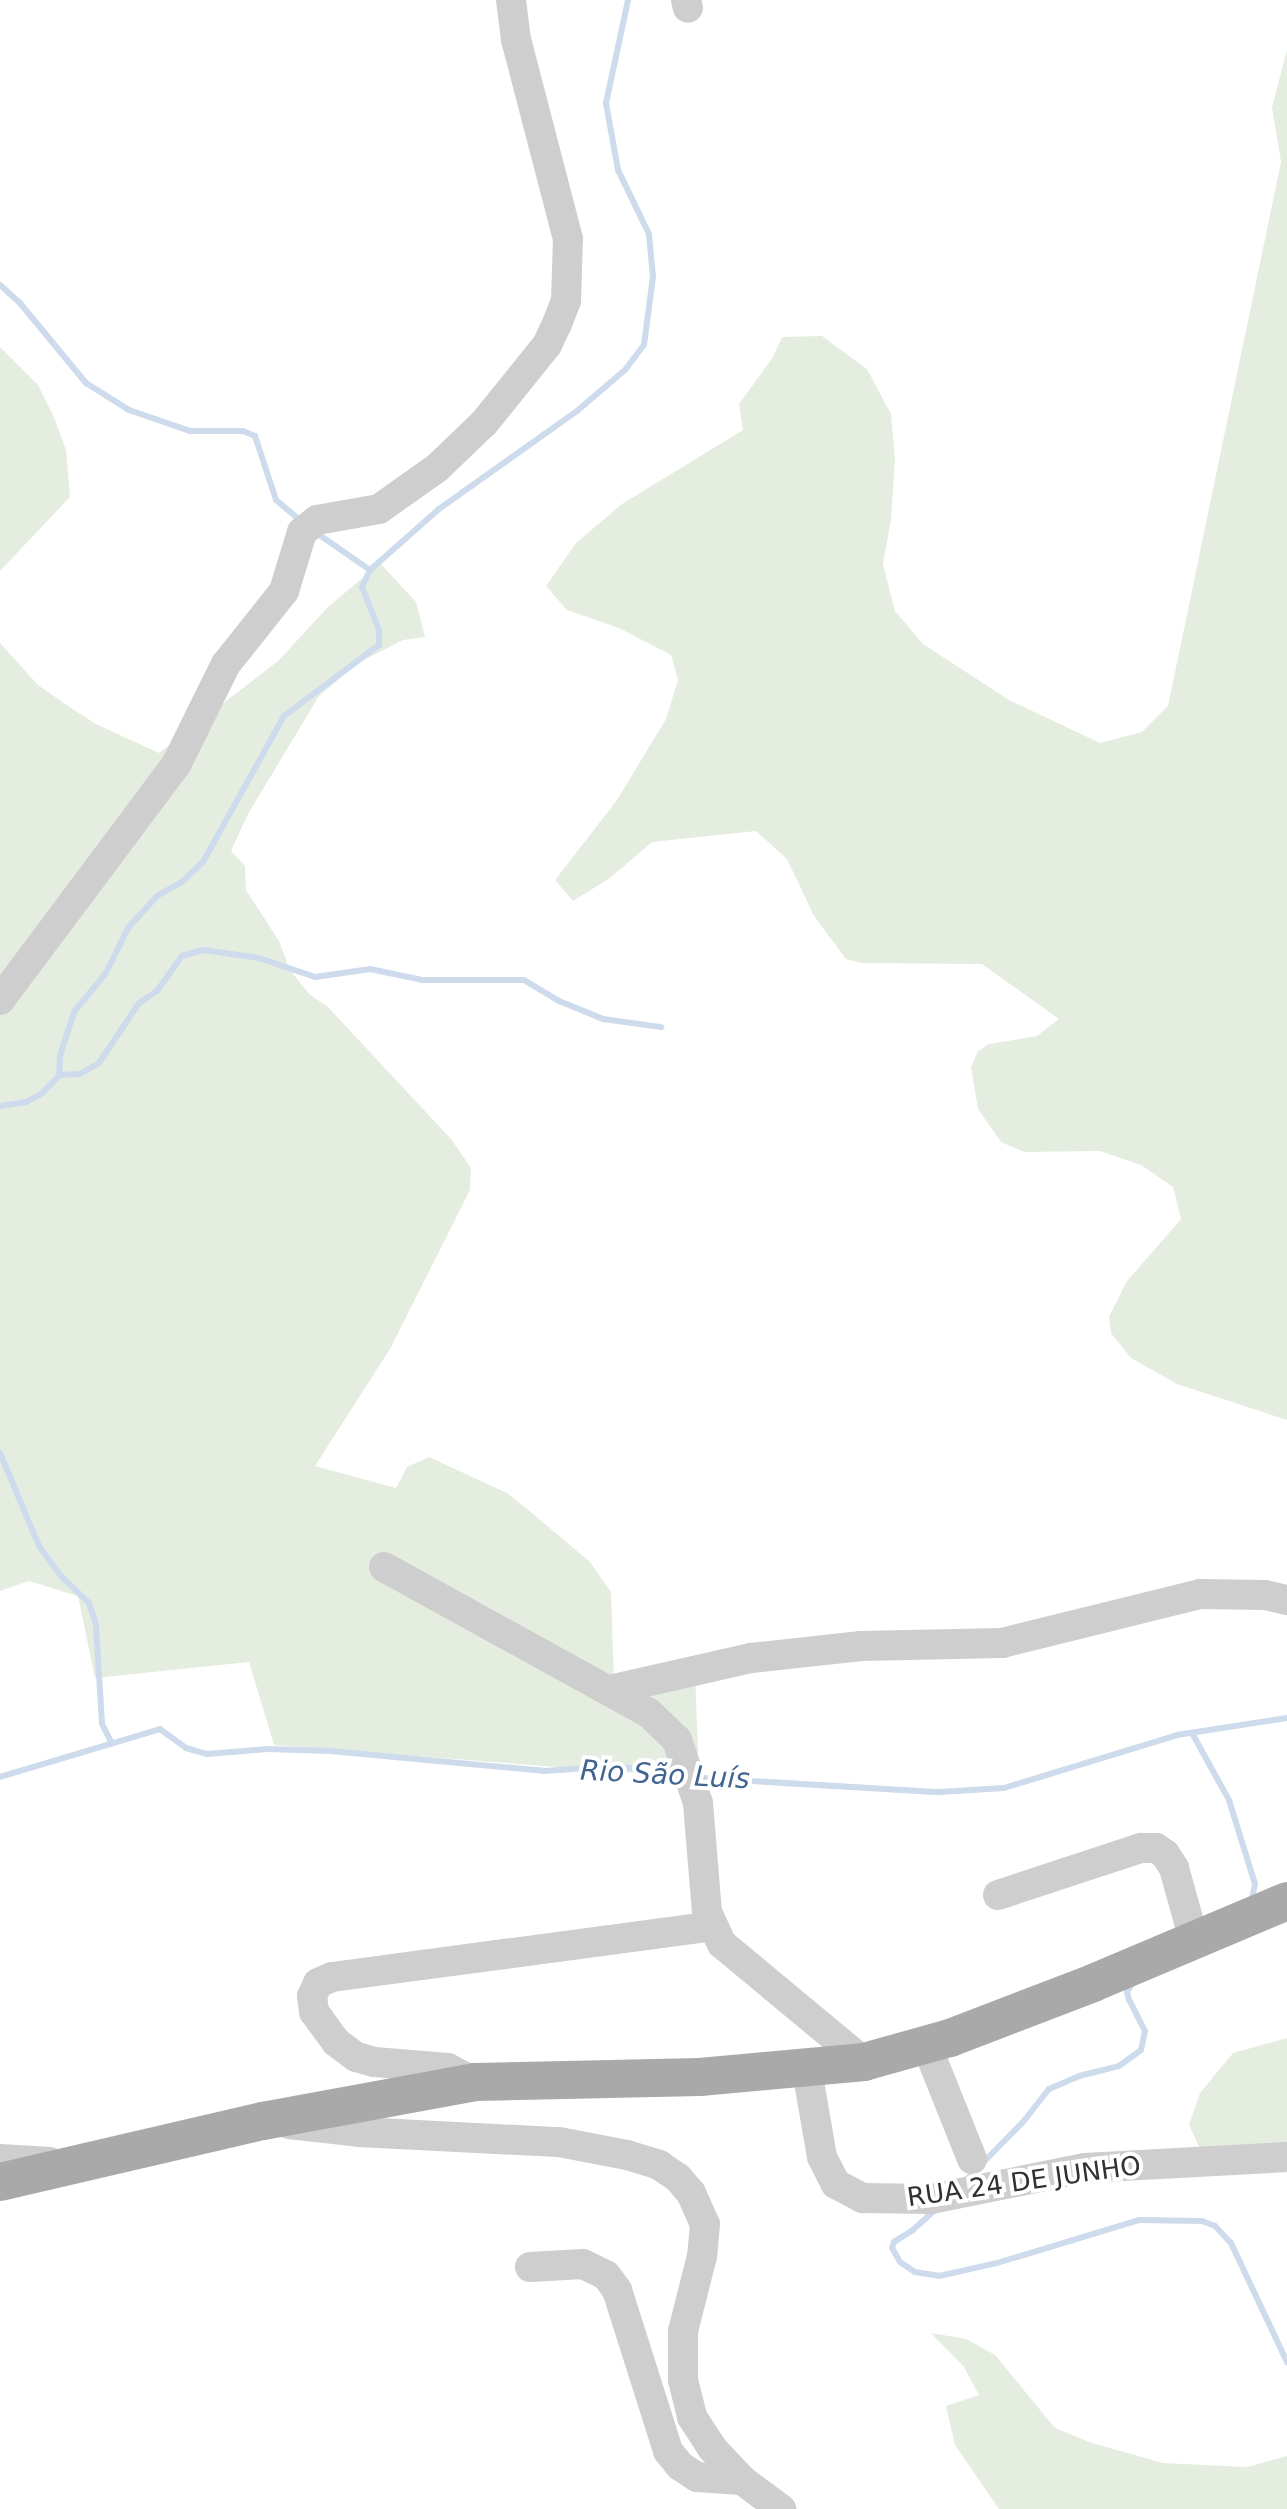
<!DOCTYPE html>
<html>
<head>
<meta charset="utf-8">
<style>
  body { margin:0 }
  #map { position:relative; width:1287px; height:2509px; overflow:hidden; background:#fff; font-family:"DejaVu Sans",sans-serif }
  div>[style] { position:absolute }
  .green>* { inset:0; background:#e5ede0 }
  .stream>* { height:6px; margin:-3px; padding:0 3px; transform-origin:3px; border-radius:3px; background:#cddbec }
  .minor>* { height:30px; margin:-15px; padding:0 15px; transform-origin:15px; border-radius:15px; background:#cecece }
  .major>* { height:38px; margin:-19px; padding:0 19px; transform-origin:19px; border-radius:19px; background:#a9a9a9 }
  span { translate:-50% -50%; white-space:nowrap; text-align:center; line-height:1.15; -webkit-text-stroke:8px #fff; paint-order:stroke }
  .street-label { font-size:26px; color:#313131 }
  .water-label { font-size:28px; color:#416590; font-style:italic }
</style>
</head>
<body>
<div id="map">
  <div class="green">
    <div style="clip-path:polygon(1287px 50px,1287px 1420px,1177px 1384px,1131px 1358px,1111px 1333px,1109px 1317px,1127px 1281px,1181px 1219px,1173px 1187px,1141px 1165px,1100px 1151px,1024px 1152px,1001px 1142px,978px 1109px,971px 1067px,978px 1051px,989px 1044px,1037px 1036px,1059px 1019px,982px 964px,861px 963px,846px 959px,814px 916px,787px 859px,756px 831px,652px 842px,610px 878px,573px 901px,555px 880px,617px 800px,666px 719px,678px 680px,671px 655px,619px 628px,567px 610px,546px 586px,576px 543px,622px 504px,743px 430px,739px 404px,773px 357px,782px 337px,822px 336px,867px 369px,891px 414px,895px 459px,891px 520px,883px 564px,895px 611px,923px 644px,1009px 700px,1100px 743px,1142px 732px,1168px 706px,1281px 162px,1272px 107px)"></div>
    <div style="clip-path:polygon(0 347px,38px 385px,54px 417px,66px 450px,70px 497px,0 571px)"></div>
    <div style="clip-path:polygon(380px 563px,416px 602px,425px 637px,403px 640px,358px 663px,319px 696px,248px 814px,231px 851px,245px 866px,246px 890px,279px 941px,290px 970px,310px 995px,327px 1006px,451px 1139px,471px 1168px,470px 1190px,390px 1349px,315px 1466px,396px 1488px,407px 1467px,429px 1457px,507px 1493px,532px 1513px,590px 1562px,611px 1592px,614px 1681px,695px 1671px,699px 1778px,274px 1745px,249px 1662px,95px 1678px,78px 1596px,29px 1581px,0 1591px,0 643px,38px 685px,71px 708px,96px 724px,159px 753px,278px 661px,328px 607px)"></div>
    <div style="clip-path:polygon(1287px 2038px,1287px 2162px,1208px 2166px,1189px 2125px,1200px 2093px,1233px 2053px)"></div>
    <div style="clip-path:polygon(931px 2333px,966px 2339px,995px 2355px,1055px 2428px,1092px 2443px,1163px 2463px,1247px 2467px,1287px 2456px,1287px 2509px,999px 2509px,955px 2445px,946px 2406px,979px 2395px,964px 2367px)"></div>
  </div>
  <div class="stream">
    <div style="left:0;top:285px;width:27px;rotate:42deg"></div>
    <div style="left:20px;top:303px;width:104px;rotate:50.5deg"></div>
    <div style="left:86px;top:383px;width:51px;rotate:32.1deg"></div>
    <div style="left:129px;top:410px;width:65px;rotate:19deg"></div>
    <div style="left:190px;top:431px;width:53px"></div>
    <div style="left:243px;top:431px;width:13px;rotate:23deg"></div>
    <div style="left:255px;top:436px;width:67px;rotate:71.8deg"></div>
    <div style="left:276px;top:500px;width:31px;rotate:40deg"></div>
    <div style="left:318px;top:534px;width:63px;rotate:34.7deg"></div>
    <div style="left:59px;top:1075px;width:21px;rotate:-3deg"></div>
    <div style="left:80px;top:1074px;width:22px;rotate:-30deg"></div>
    <div style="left:99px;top:1063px;width:72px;rotate:-56.3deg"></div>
    <div style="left:139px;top:1003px;width:22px;rotate:-34deg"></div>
    <div style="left:157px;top:991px;width:43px;rotate:-54.5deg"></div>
    <div style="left:182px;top:956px;width:22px;rotate:-16deg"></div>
    <div style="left:203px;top:950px;width:57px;rotate:8.1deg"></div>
    <div style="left:259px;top:958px;width:59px;rotate:18.7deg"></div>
    <div style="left:315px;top:977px;width:56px;rotate:-8.3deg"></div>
    <div style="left:370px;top:969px;width:53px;rotate:11.9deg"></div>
    <div style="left:422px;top:980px;width:102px"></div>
    <div style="left:524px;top:980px;width:41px;rotate:31deg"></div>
    <div style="left:559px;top:1001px;width:48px;rotate:22.2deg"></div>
    <div style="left:603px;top:1019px;width:59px;rotate:7.9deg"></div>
    <div style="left:0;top:1106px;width:26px;rotate:-9deg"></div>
    <div style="left:26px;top:1102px;width:17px;rotate:-28deg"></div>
    <div style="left:41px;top:1094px;width:25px;rotate:-45deg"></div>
    <div style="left:59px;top:1076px;width:20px;rotate:-87deg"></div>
    <div style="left:60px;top:1056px;width:46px;rotate:-72.3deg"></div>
    <div style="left:74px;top:1012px;width:50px;rotate:-50.6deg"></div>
    <div style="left:106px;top:973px;width:50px;rotate:-63.9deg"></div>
    <div style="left:128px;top:928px;width:43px;rotate:-47.8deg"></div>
    <div style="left:157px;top:896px;width:29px;rotate:-29deg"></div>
    <div style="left:182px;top:882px;width:29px;rotate:-44deg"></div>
    <div style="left:203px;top:862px;width:167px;rotate:-61deg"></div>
    <div style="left:284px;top:716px;width:119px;rotate:-36.8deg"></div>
    <div style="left:379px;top:645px;width:15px;rotate:-90deg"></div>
    <div style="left:379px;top:630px;width:46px;rotate:-111.6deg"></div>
    <div style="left:362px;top:587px;width:19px;rotate:-65deg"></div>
    <div style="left:370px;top:570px;width:92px;rotate:-41.5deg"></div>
    <div style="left:439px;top:509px;width:169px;rotate:-35.4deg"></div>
    <div style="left:577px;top:411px;width:63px;rotate:-40.5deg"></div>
    <div style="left:625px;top:370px;width:31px;rotate:-53deg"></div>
    <div style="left:644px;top:345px;width:69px;rotate:-82.5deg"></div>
    <div style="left:653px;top:277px;width:43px;rotate:-95.3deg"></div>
    <div style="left:649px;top:234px;width:71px;rotate:-115.8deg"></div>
    <div style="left:618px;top:170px;width:68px;rotate:-100.2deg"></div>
    <div style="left:606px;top:103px;width:105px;rotate:-77.9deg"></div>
    <div style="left:0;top:1453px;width:101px;rotate:67.2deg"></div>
    <div style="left:39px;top:1546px;width:36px;rotate:54deg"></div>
    <div style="left:60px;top:1575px;width:40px;rotate:44deg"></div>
    <div style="left:89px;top:1603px;width:23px;rotate:72deg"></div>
    <div style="left:96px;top:1625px;width:99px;rotate:86.5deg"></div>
    <div style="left:102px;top:1724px;width:22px;rotate:63deg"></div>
    <div style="left:1192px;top:1733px;width:77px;rotate:61.1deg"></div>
    <div style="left:1229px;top:1800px;width:88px;rotate:72.8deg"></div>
    <div style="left:1255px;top:1884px;width:19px;rotate:102deg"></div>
    <div style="left:0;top:1777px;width:167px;rotate:-16.7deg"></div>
    <div style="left:160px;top:1729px;width:32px;rotate:36deg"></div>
    <div style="left:186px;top:1748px;width:22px;rotate:16deg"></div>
    <div style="left:207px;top:1754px;width:61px;rotate:-4.7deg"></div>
    <div style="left:268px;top:1749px;width:62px;rotate:1.8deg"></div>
    <div style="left:330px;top:1751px;width:215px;rotate:5.3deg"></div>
    <div style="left:544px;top:1771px;width:74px;rotate:-3.9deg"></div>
    <div style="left:618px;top:1766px;width:65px;rotate:10.6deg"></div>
    <div style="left:701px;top:1778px;width:239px;rotate:3.4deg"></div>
    <div style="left:940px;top:1792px;width:64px;rotate:-3.6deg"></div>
    <div style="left:1004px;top:1788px;width:181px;rotate:-17deg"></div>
    <div style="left:1177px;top:1735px;width:111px;rotate:-8.8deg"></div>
    <div style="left:966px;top:2180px;width:81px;rotate:-45.5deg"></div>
    <div style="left:1023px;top:2122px;width:42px;rotate:-51.8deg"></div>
    <div style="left:1049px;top:2089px;width:33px;rotate:-23deg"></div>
    <div style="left:1079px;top:2076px;width:41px;rotate:-14deg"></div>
    <div style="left:1119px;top:2066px;width:27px;rotate:-36deg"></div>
    <div style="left:1141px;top:2050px;width:19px;rotate:-78deg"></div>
    <div style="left:1145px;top:2031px;width:35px;rotate:-117deg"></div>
    <div style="left:1129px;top:2000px;width:8px;rotate:-104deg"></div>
    <div style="left:1127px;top:1992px;width:9px;rotate:-58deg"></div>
    <div style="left:935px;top:2210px;width:30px;rotate:138deg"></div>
    <div style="left:913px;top:2230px;width:22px;rotate:148deg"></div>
    <div style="left:894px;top:2242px;width:6px;rotate:108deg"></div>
    <div style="left:892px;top:2248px;width:16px;rotate:60deg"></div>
    <div style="left:900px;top:2262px;width:18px;rotate:34deg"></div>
    <div style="left:915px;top:2272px;width:24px;rotate:9deg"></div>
    <div style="left:939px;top:2276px;width:59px;rotate:-12.6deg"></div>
    <div style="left:997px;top:2263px;width:148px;rotate:-16.8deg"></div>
    <div style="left:1139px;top:2220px;width:63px;rotate:0.9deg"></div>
    <div style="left:1202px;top:2221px;width:14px;rotate:21deg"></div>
    <div style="left:1215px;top:2226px;width:23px;rotate:47deg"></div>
    <div style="left:1231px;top:2243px;width:132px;rotate:64.8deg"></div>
  </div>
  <div class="minor">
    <div style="left:686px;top:0;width:8px;rotate:76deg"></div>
    <div style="left:0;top:1000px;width:294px;rotate:-53.2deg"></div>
    <div style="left:176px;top:765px;width:113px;rotate:-63.7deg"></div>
    <div style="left:226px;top:664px;width:93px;rotate:-51.5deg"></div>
    <div style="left:284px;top:591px;width:62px;rotate:-73deg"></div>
    <div style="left:302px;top:532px;width:19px;rotate:-39deg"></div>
    <div style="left:317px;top:520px;width:63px;rotate:-10.1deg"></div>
    <div style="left:379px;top:509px;width:71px;rotate:-35.3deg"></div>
    <div style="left:437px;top:468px;width:65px;rotate:-43.8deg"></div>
    <div style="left:484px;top:423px;width:100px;rotate:-51.1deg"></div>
    <div style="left:547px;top:345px;width:23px;rotate:-65deg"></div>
    <div style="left:557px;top:324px;width:25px;rotate:-69deg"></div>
    <div style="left:566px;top:301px;width:62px;rotate:-88.2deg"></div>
    <div style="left:568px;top:239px;width:206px;rotate:-104.6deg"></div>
    <div style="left:516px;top:40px;width:40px;rotate:-97.1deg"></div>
    <div style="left:384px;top:1567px;width:303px;rotate:28.9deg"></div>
    <div style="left:649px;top:1713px;width:39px;rotate:44deg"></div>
    <div style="left:677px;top:1740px;width:66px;rotate:71.6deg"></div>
    <div style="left:698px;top:1803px;width:109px;rotate:85.3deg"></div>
    <div style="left:707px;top:1912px;width:35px;rotate:65deg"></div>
    <div style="left:722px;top:1944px;width:185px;rotate:39.7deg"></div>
    <div style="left:610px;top:1690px;width:145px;rotate:-12.8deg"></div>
    <div style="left:751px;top:1658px;width:111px;rotate:-6.2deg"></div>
    <div style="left:861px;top:1646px;width:141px;rotate:-1.2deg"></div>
    <div style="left:1002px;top:1643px;width:204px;rotate:-13.9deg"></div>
    <div style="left:1200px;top:1594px;width:65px;rotate:0.9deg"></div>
    <div style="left:1265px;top:1595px;width:23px;rotate:13deg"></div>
    <div style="left:998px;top:1895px;width:151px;rotate:-18.2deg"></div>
    <div style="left:1141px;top:1848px;width:15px"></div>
    <div style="left:1156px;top:1848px;width:11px;rotate:34deg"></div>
    <div style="left:1165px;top:1854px;width:17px;rotate:57deg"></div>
    <div style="left:1174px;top:1868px;width:75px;rotate:74.5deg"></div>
    <div style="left:926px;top:2044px;width:124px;rotate:68.2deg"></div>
    <div style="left:807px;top:2070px;width:88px;rotate:80.2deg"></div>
    <div style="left:822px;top:2157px;width:30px;rotate:63deg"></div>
    <div style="left:836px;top:2184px;width:30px;rotate:28deg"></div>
    <div style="left:862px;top:2198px;width:69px;rotate:0.8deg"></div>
    <div style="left:931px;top:2199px;width:157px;rotate:-11.4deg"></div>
    <div style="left:1085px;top:2168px;width:202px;rotate:-3.1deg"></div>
    <div style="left:475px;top:2082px;width:30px;rotate:-153deg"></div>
    <div style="left:448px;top:2068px;width:74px;rotate:-175.4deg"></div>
    <div style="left:374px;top:2062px;width:19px;rotate:-164deg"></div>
    <div style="left:356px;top:2057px;width:25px;rotate:-143deg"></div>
    <div style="left:336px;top:2042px;width:37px;rotate:-126deg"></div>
    <div style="left:314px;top:2012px;width:16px;rotate:-97deg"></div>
    <div style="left:312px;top:1996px;width:14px;rotate:-65deg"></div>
    <div style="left:318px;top:1983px;width:15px;rotate:-23deg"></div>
    <div style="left:332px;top:1977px;width:383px;rotate:-7.6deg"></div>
    <div style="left:289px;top:2124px;width:70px;rotate:6.5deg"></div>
    <div style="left:359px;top:2132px;width:200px;rotate:2.9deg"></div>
    <div style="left:559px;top:2142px;width:69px;rotate:10.8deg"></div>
    <div style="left:627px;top:2155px;width:34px;rotate:17deg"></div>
    <div style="left:659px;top:2165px;width:23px;rotate:34deg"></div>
    <div style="left:678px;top:2178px;width:20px;rotate:49deg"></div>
    <div style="left:691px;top:2193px;width:34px;rotate:66deg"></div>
    <div style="left:705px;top:2224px;width:32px;rotate:95deg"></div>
    <div style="left:702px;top:2256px;width:77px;rotate:104.2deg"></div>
    <div style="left:683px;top:2331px;width:49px;rotate:90deg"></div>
    <div style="left:683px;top:2380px;width:38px;rotate:76deg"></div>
    <div style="left:692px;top:2417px;width:37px;rotate:57deg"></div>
    <div style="left:712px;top:2448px;width:44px;rotate:46.8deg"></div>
    <div style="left:742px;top:2480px;width:49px;rotate:36.6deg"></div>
    <div style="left:0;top:2159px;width:50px;rotate:3.4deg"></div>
    <div style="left:530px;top:2267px;width:53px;rotate:-3.2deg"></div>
    <div style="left:583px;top:2264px;width:25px;rotate:26deg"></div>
    <div style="left:606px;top:2275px;width:19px;rotate:54deg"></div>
    <div style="left:617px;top:2290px;width:169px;rotate:72.4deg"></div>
    <div style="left:668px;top:2451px;width:19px;rotate:51deg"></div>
    <div style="left:680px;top:2466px;width:20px;rotate:33deg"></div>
    <div style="left:697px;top:2477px;width:45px;rotate:3.8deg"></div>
  </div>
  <div class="major">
    <div style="left:0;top:2182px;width:270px;rotate:-13.1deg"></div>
    <div style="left:263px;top:2121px;width:216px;rotate:-10.4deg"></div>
    <div style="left:475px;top:2082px;width:225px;rotate:-1.3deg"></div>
    <div style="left:700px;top:2077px;width:165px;rotate:-5.2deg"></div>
    <div style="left:864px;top:2062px;width:89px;rotate:-15.6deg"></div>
    <div style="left:950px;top:2038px;width:153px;rotate:-21deg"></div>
    <div style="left:1093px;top:1983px;width:211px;rotate:-22.9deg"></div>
  </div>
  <div class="street-label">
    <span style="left:1024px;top:2182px;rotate:-8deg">RUA 24 DE JUNHO</span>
  </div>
  <div class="water-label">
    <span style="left:665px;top:1775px;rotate:3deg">Rio São Luís</span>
  </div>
</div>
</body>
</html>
